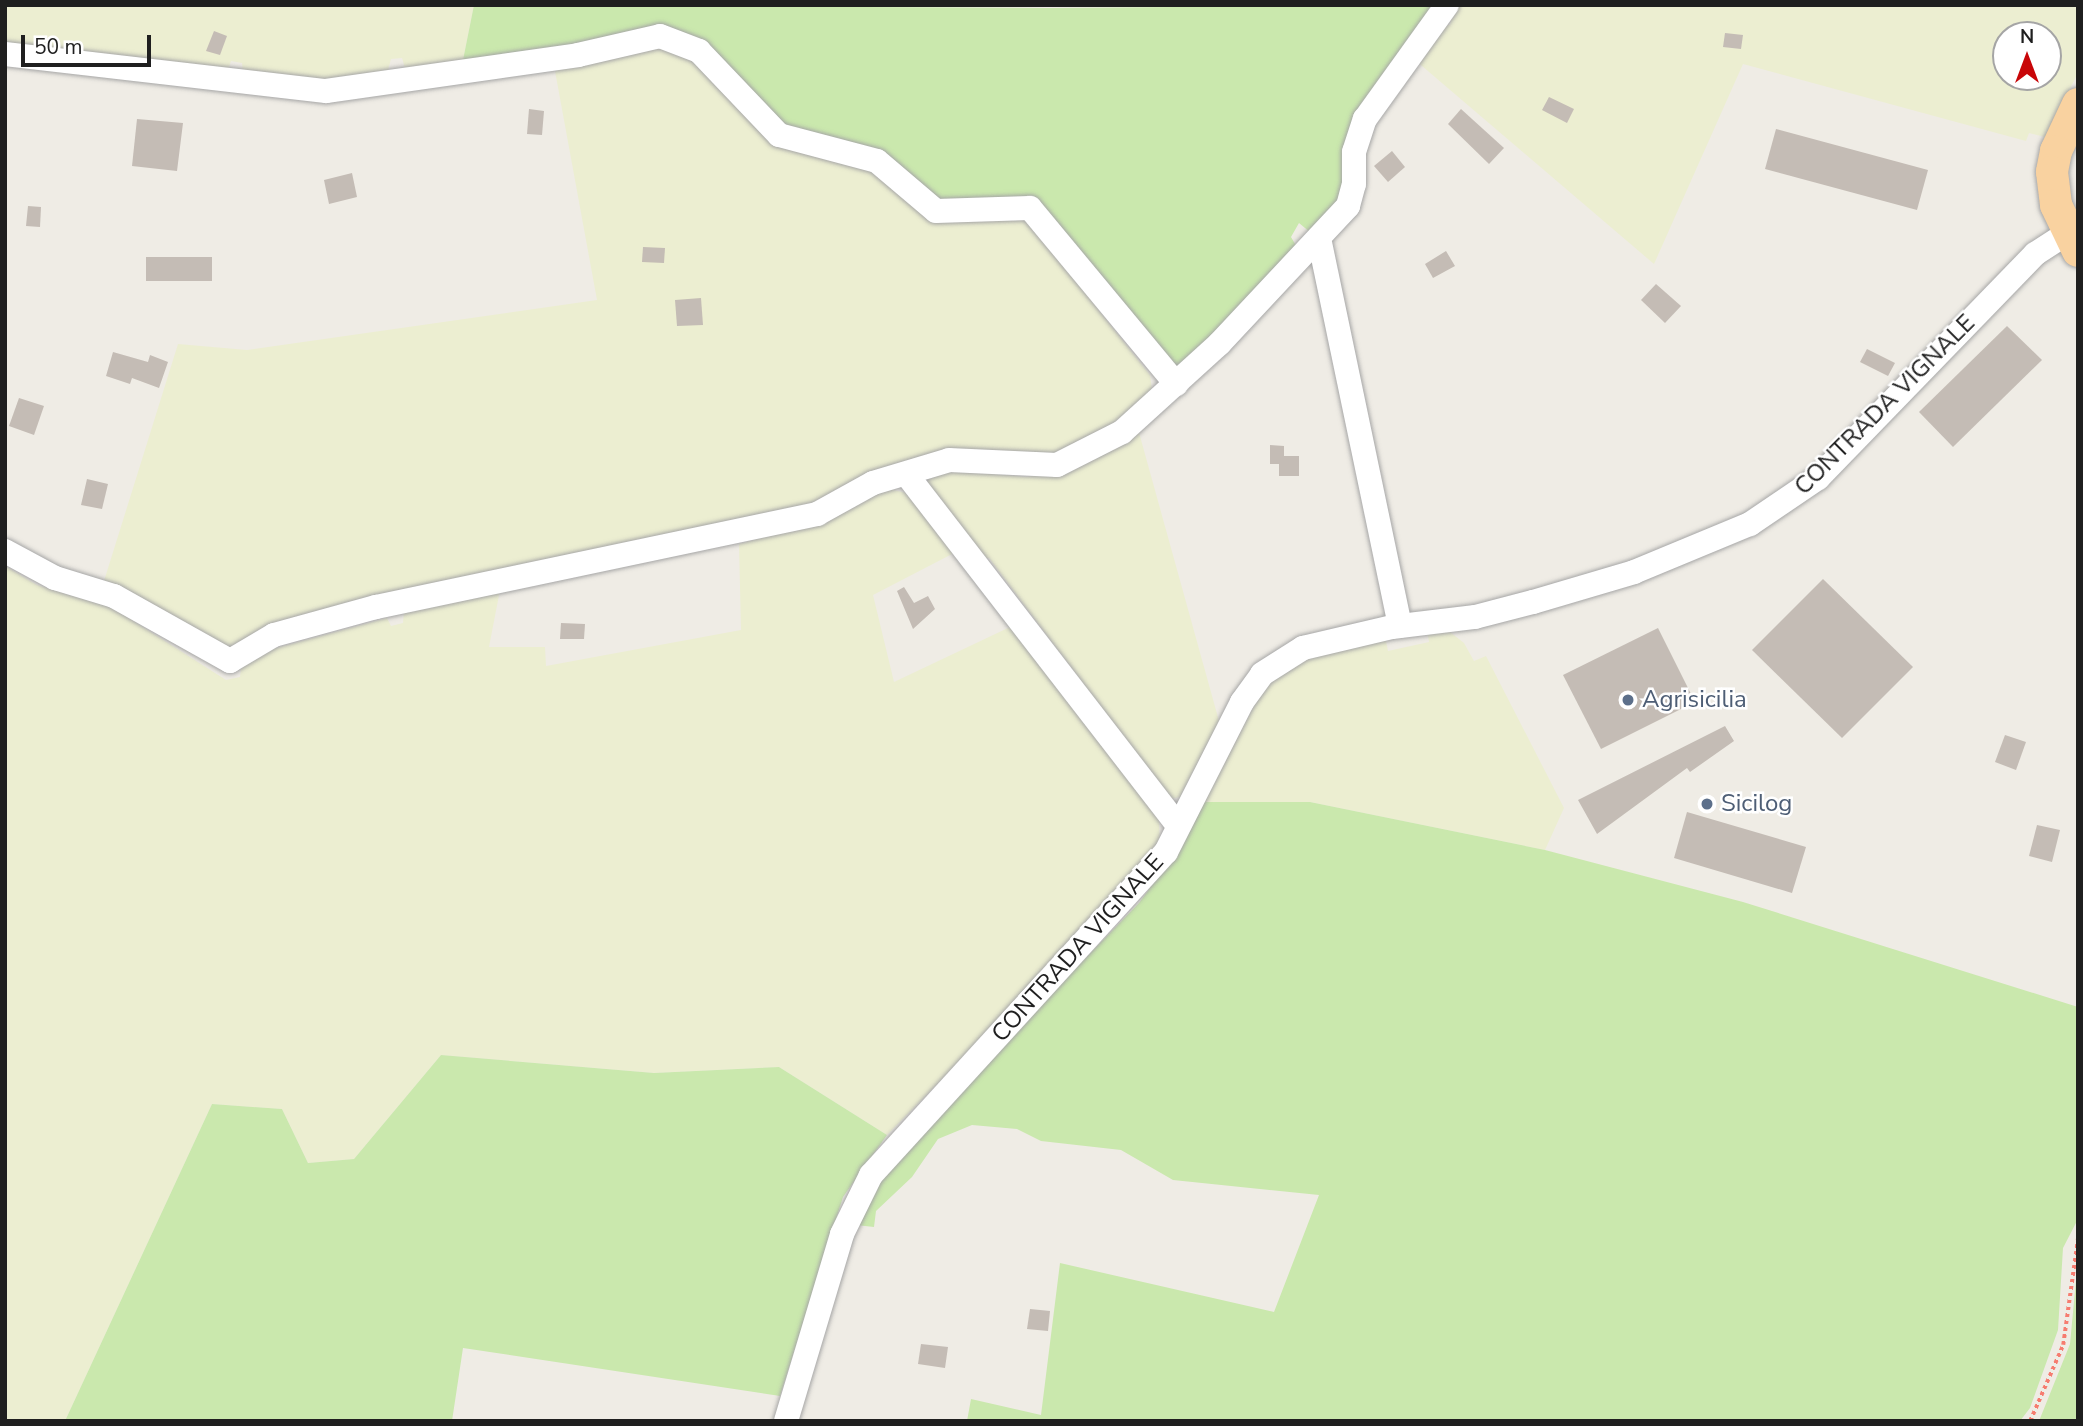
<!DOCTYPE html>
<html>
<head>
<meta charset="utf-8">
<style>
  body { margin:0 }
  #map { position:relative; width:2083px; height:1426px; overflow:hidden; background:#efece5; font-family:"Nunito Sans",sans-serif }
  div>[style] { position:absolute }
  .farmland>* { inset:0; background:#eceed1 }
  .grass>* { inset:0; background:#cae8ad }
  .building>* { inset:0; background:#c4bcb5 }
  .path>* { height:3.5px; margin-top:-1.75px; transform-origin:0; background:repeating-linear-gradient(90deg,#f67c70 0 3.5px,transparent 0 7px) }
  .roads { filter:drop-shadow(0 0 2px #a6a6a6) drop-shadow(0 0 2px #a6a6a6) }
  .minor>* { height:24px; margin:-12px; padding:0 12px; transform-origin:12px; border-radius:12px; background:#fff }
  .major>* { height:32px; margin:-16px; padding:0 16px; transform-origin:16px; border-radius:16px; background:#f9d2a0 }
  .dots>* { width:19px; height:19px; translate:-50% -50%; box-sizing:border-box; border:4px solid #fff; border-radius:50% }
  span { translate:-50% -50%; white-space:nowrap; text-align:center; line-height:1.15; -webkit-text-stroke:5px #fff; paint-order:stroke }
  .street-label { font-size:24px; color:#1f1f1f }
  .service-label { font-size:24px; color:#4e5e75 }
  .left { translate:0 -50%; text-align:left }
  .frame { position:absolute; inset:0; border:7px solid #1f1f1f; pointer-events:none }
  .north { position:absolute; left:1992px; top:21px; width:70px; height:70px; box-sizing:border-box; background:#fff; border:2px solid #a5a5a5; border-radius:50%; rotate:0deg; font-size:19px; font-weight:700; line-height:28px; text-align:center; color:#1f1f1f }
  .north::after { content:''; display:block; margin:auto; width:24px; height:32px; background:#c80608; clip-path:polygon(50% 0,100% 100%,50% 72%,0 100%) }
  .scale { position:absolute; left:21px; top:35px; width:130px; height:32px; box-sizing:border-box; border:4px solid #1f1f1f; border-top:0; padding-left:9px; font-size:21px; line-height:24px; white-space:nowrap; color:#1f1f1f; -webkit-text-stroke:5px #fff; paint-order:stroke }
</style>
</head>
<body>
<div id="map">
  <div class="farmland">
    <div style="clip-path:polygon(5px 5px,474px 5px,463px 60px,405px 68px,402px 58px,391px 59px,388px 70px,324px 82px,243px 73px,242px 63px,231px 61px,227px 73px,5px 46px)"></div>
    <div style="clip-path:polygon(evenodd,1454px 5px,2078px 5px,2078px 73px,2045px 137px,2029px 133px,2026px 141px,1743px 64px,1654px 264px,1415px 60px,1443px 25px,1450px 25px,1454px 5px,2006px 35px,2048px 35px,2048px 77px,2006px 77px,2006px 35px)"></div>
    <div style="clip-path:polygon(660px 44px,1024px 216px,1150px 375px,1152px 390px,1115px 428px,1045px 458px,1004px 458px,227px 650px,104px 581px,178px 344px,247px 350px,597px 300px,555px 71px)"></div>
    <div style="clip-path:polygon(1138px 429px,1219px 721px,1180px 797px,1170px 799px,989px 558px,979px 558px,928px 491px,928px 480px,949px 470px,1026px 477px,1058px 472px)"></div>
    <div style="clip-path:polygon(888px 489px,907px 493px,954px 553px,873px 595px,894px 682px,1010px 627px,1159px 818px,1160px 848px,1118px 900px,887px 1135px,779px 1067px,654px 1073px,441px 1055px,354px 1159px,308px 1163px,282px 1109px,212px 1104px,65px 1421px,5px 1421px,5px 566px,37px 585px,113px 608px,226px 680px,240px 677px,241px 668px,254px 655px,280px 647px,387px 618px,391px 626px,403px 623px,404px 611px,500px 590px,489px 647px,545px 647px,546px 666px,741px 630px,739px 544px,817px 523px)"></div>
    <div style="clip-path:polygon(1445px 628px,1464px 643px,1474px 661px,1486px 656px,1564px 808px,1545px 850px,1310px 802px,1204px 802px,1265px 685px,1293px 662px,1385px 636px,1388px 651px,1429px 642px,1427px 630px)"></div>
  </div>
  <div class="grass">
    <div style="clip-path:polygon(474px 5px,1048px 8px,1436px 5px,1364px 102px,1343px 192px,1332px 213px,1311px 233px,1299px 223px,1291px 237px,1298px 249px,1295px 257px,1176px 368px,1032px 202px,938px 203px,878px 153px,778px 129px,703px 44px,463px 60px)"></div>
    <div style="clip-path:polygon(1204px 802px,1310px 802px,1545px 850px,1743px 902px,2078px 1007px,2078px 1219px,2063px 1248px,2058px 1330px,2030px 1408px,2020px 1421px,967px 1421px,971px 1399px,1041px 1415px,1060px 1263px,1274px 1312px,1319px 1195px,1173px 1180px,1121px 1150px,1041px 1141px,1017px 1129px,972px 1125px,938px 1139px,912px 1177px,876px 1211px,874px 1227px,856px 1225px,874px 1186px,953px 1095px,1139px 903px,1174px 855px)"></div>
    <div style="clip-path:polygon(441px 1055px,654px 1073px,779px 1067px,887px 1135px,843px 1197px,780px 1396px,463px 1348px,452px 1421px,65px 1421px,212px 1104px,282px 1109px,308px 1163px,354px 1159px)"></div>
    <div style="clip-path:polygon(2078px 1259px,2078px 1421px,2039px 1421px,2070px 1344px)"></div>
  </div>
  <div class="building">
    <div style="clip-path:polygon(214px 31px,227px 36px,220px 55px,206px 51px)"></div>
    <div style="clip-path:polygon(1725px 33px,1743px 35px,1741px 49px,1723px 47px)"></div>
    <div style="clip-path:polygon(1549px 97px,1574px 109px,1567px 123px,1542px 110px)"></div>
    <div style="clip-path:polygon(529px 109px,544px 111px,542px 135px,527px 134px)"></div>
    <div style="clip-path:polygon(1461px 109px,1504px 148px,1489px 164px,1448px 124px)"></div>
    <div style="clip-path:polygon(137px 119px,183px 123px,177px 171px,132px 166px)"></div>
    <div style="clip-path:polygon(1776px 129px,1928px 170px,1917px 210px,1765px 169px)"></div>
    <div style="clip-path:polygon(1392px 151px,1405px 167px,1388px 182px,1374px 166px)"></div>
    <div style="clip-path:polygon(352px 173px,357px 197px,329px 204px,324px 180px)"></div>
    <div style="clip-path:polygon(28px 206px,41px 207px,40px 227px,26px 226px)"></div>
    <div style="clip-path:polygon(643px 247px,665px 248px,664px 263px,642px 262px)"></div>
    <div style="clip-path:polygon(1446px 251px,1455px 266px,1433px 278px,1425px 264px)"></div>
    <div style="clip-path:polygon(146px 257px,212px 257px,212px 281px,146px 281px)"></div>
    <div style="clip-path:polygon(1656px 284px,1681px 306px,1665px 323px,1641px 300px)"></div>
    <div style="clip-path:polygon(701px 298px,703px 325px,677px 326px,675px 300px)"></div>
    <div style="clip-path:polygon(2007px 326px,2042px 360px,1953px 447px,1919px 412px)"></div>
    <div style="clip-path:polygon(1867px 349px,1895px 363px,1888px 376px,1860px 362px)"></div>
    <div style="clip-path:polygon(113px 352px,148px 362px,150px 355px,168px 362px,159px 388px,132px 378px,130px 384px,106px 376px)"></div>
    <div style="clip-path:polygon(19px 398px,44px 406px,34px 435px,9px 426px)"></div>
    <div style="clip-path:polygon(1270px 445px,1284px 446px,1284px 456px,1299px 456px,1299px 476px,1279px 476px,1279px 464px,1270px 464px)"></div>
    <div style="clip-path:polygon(87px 479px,108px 484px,102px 509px,81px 505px)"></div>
    <div style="clip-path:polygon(1823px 579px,1913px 667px,1842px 738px,1752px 650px)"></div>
    <div style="clip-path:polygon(904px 587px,914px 603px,928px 596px,935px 609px,913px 629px,897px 591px)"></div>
    <div style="clip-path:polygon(561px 623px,585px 624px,584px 639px,560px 639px)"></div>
    <div style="clip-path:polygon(1658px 628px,1695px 702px,1601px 749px,1563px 675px)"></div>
    <div style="clip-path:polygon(1725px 726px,1734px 741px,1690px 772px,1687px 768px,1597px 834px,1578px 800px)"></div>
    <div style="clip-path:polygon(2005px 735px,2026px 742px,2016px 770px,1995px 762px)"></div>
    <div style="clip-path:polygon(1687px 812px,1806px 847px,1792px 893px,1674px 858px)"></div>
    <div style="clip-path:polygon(2037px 825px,2060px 830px,2052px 862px,2029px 856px)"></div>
    <div style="clip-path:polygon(1030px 1309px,1050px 1311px,1048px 1331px,1027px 1329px)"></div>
    <div style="clip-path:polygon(921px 1344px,948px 1347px,945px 1368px,918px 1364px)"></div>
  </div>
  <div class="path">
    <div style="left:2030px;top:1421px;width:83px;rotate:-66.5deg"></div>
    <div style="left:2063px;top:1345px;width:109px;rotate:-82.1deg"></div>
  </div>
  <div class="roads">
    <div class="minor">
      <div style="left:5px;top:54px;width:323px;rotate:6.6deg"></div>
      <div style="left:326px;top:91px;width:255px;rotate:-8.1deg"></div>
      <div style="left:578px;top:55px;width:84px;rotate:-13deg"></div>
      <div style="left:660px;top:36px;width:42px;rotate:21deg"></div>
      <div style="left:699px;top:51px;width:116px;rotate:46.4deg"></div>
      <div style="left:779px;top:135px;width:101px;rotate:14.9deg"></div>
      <div style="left:877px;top:161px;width:77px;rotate:40.3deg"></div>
      <div style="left:936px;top:211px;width:94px;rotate:-1.8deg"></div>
      <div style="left:1030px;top:208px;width:229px;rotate:50.3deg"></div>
      <div style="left:1319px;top:238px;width:396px;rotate:78.2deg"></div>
      <div style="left:907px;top:475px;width:443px;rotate:52.3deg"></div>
      <div style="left:5px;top:551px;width:57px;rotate:28.4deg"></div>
      <div style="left:55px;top:578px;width:62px;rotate:17deg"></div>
      <div style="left:114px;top:596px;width:133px;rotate:29.3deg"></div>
      <div style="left:230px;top:661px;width:51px;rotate:-30.6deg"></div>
      <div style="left:274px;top:635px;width:106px;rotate:-15.4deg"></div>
      <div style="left:376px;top:607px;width:451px;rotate:-11.9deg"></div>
      <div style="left:817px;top:514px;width:64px;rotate:-29deg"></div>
      <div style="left:873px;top:483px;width:79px;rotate:-16.8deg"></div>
      <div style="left:949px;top:460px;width:108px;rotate:2.7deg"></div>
      <div style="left:1057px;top:465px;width:73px;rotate:-26.9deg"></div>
      <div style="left:1122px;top:432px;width:131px;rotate:-42.2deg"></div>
      <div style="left:1219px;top:344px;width:189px;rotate:-46.9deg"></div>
      <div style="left:1348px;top:206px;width:23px;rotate:-75deg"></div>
      <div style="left:1354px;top:184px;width:32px;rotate:-90deg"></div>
      <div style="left:1354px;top:152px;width:35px;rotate:-72deg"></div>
      <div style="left:1365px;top:119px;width:140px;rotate:-54.3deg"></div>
      <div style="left:786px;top:1421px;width:195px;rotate:-73.3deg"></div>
      <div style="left:842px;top:1234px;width:66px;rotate:-63.8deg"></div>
      <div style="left:871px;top:1175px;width:437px;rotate:-47.6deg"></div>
      <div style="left:1166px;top:852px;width:168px;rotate:-63.1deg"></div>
      <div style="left:1242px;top:702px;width:34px;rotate:-54deg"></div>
      <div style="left:1262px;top:674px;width:49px;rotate:-32.4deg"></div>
      <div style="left:1303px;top:648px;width:91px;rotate:-13.3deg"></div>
      <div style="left:1392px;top:627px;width:84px;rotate:-6.9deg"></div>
      <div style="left:1475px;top:617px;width:60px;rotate:-14.5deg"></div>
      <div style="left:1533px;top:602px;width:105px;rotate:-16.5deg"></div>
      <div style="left:1634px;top:572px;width:126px;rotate:-22.5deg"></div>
      <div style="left:1750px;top:524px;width:82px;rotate:-34.1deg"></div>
      <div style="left:1818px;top:478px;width:312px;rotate:-45.9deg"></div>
      <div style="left:2035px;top:254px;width:40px;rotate:-32.9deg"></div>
    </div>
    <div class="major">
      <div style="left:2078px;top:104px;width:52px;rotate:115.1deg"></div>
      <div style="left:2056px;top:151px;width:21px;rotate:101deg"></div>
      <div style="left:2052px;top:172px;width:33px;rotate:83deg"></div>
      <div style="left:2056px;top:205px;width:51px;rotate:64.4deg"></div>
    </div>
  </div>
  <div class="dots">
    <div style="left:1628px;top:700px;background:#5c6f8a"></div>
    <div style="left:1707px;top:804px;background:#5c6f8a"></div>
  </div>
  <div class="street-label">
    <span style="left:1885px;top:405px;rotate:-45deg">CONTRADA VIGNALE</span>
    <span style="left:1078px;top:948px;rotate:-48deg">CONTRADA VIGNALE</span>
  </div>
  <div class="service-label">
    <span class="left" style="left:1642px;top:700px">Agrisicilia</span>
    <span class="left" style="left:1721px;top:804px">Sicilog</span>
  </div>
  <div class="frame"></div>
  <div class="north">N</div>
  <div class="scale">50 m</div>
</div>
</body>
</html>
